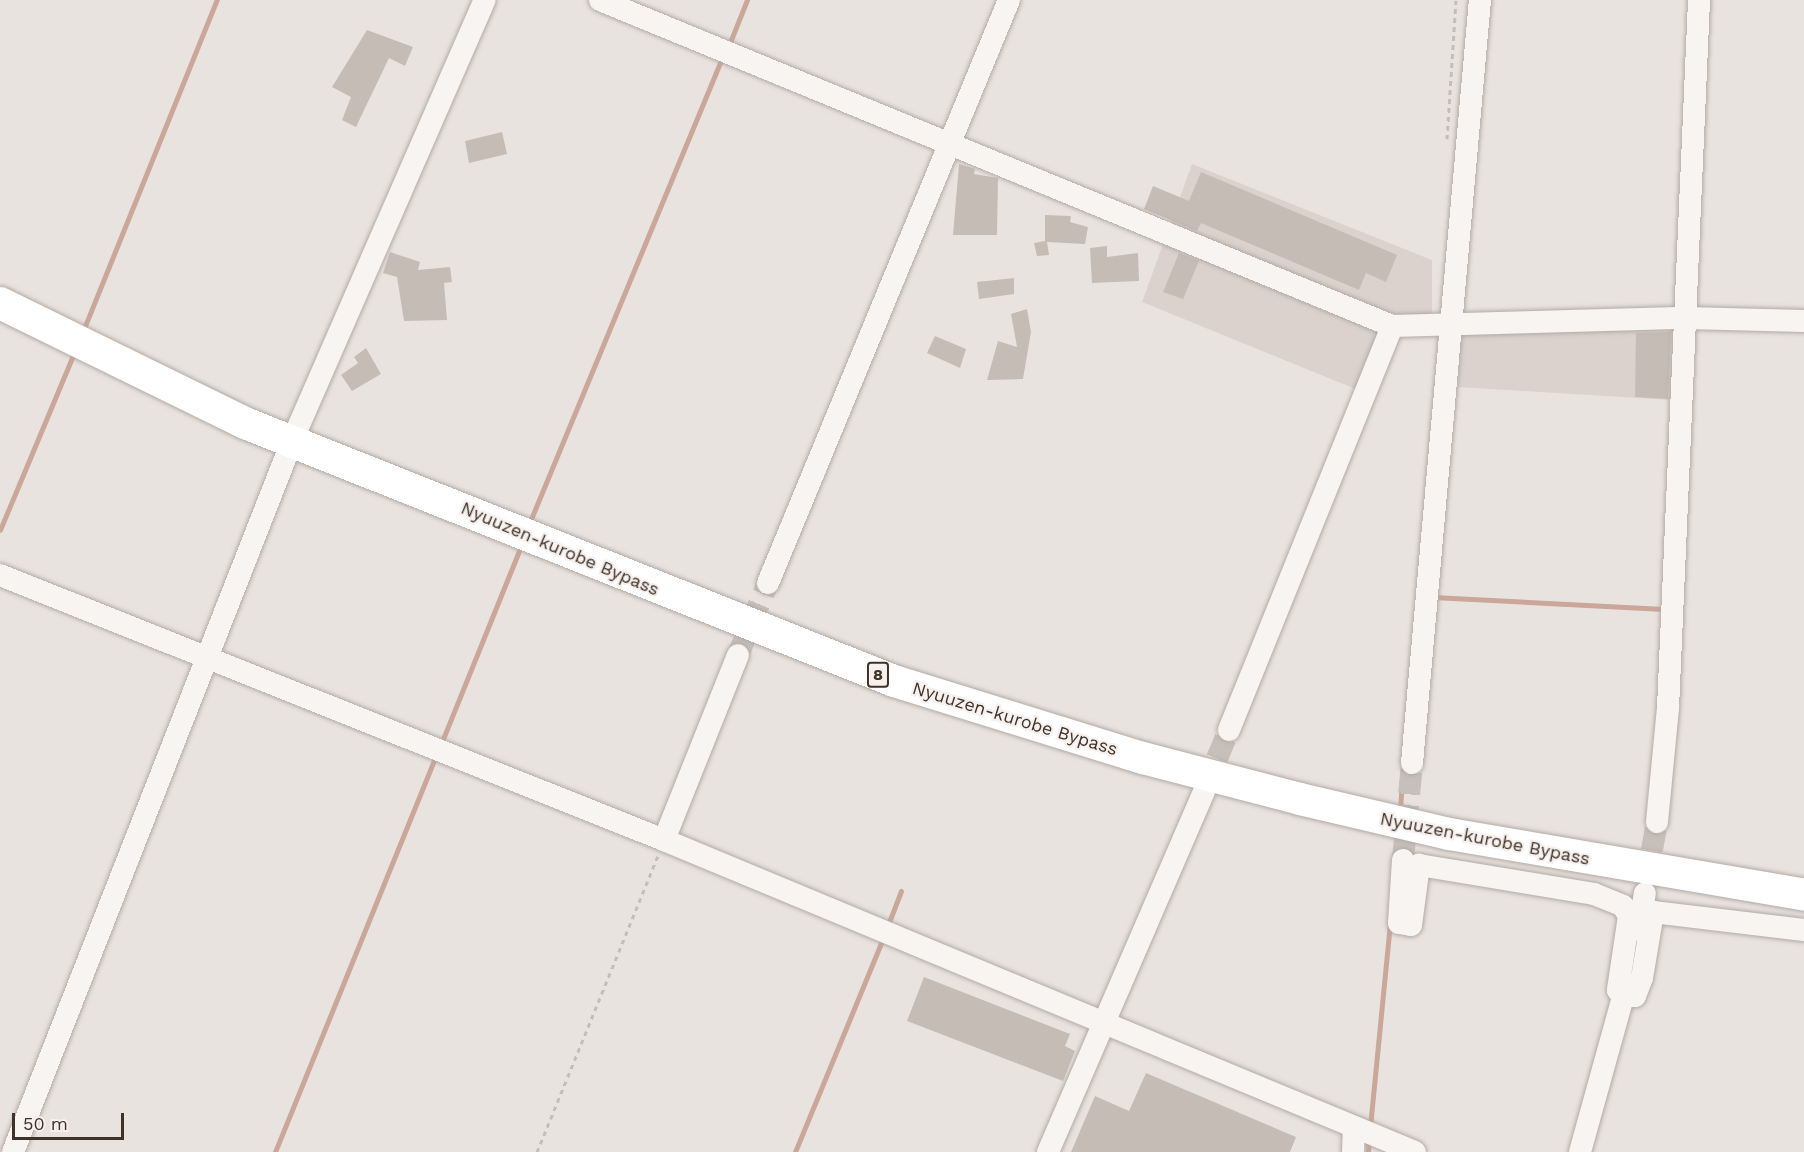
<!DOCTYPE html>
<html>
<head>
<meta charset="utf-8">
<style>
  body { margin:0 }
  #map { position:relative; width:1804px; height:1152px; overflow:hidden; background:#e9e3df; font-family:"Work Sans",sans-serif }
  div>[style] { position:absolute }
  .built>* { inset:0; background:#dbd2cd }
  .stream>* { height:4.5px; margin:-2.25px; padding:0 2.25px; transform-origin:2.25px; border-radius:2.25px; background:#caa799 }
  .building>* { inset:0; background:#c6bcb6 }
  .minor-tunnel>* { height:22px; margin-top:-11px; transform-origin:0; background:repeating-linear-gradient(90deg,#c7c0ba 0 22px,transparent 0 33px) }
  .path>* { height:3px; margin-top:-1.5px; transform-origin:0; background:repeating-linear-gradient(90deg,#c4beb9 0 4.5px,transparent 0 9px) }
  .roads { filter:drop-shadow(0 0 2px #b3aaa4) drop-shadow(0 0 2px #b3aaa4) }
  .minor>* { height:22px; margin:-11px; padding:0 11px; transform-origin:11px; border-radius:11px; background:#f7f4f2 }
  .highway>* { height:32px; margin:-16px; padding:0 16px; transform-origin:16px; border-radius:16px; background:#fff }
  span { translate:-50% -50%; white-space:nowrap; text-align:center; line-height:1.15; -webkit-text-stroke:4.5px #f6f1ef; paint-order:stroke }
  .shield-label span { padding:2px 4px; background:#f6f1ef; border:2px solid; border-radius:4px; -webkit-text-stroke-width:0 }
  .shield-label { font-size:16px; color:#403227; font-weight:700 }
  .street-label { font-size:18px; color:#403227 }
  .scale { position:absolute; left:12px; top:1113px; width:112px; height:27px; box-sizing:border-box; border:3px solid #403227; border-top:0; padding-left:8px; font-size:18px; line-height:21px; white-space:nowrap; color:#403227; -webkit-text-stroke:4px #f6f1ef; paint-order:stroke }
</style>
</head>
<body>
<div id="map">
  <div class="built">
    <div style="clip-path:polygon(1192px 164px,1432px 260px,1432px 317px,1390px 319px,1358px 390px,1142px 302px)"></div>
    <div style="clip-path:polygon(1677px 323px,1672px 400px,1458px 387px,1461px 329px)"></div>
  </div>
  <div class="stream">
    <div style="left:729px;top:45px;width:48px;rotate:-68.2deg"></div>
    <div style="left:83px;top:331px;width:357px;rotate:-68deg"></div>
    <div style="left:529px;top:524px;width:504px;rotate:-67.5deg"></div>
    <div style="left:0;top:530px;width:192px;rotate:-67.3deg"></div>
    <div style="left:1433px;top:597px;width:231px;rotate:3deg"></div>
    <div style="left:441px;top:744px;width:214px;rotate:-68deg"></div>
    <div style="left:1400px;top:810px;width:45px;rotate:-86.2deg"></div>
    <div style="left:1397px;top:855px;width:21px;rotate:-87deg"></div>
    <div style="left:888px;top:925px;width:36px;rotate:-69deg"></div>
    <div style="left:1370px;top:1127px;width:205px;rotate:-84.4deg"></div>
    <div style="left:275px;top:1152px;width:426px;rotate:-67.9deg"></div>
    <div style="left:795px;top:1152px;width:231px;rotate:-67.6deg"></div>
    <div style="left:1368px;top:1152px;width:11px;rotate:-85deg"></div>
  </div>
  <div class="building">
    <div style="clip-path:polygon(367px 30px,413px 47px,405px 66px,389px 58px,356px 127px,342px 120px,351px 97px,332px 87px)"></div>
    <div style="clip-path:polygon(502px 132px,507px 154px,469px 163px,465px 141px)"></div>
    <div style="clip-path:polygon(959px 164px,975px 169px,974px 174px,998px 178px,997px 235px,953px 235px)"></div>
    <div style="clip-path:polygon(1201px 172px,1397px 255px,1386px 282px,1366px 273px,1359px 290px,1201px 223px,1197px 231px,1144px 209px,1153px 186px,1189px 201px)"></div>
    <div style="clip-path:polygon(1045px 215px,1071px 216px,1070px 222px,1088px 227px,1085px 244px,1047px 242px,1049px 255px,1037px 256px,1034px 243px,1045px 241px)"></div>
    <div style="clip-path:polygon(1107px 246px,1107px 257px,1138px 253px,1139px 281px,1092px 283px,1090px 248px)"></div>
    <div style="clip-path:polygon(390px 252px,420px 262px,418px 270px,450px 267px,452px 282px,444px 283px,447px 320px,404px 321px,397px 277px,383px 273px)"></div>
    <div style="clip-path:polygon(1179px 253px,1199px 261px,1183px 299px,1163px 292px)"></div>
    <div style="clip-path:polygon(1014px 278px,1014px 294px,979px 299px,977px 282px)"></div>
    <div style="clip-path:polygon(1027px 309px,1031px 332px,1023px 379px,987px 380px,998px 341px,1017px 347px,1011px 314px)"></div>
    <div style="clip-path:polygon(1671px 332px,1668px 399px,1635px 397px,1636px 333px)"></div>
    <div style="clip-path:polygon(935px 336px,966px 349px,960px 368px,927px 353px)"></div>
    <div style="clip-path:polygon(366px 348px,381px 374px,352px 391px,341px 375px,358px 363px,354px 357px)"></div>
    <div style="clip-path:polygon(924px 977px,1070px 1034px,1065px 1046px,1075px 1051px,1063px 1081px,907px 1021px)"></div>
    <div style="clip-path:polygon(1146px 1073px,1296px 1137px,1290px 1152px,1071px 1152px,1095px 1096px,1129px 1111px)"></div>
  </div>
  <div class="minor-tunnel">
    <div style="left:738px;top:655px;width:78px;rotate:-67.4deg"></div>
    <div style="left:1204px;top:789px;width:64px;rotate:-67deg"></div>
    <div style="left:1403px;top:860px;width:97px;rotate:-84.7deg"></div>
    <div style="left:1646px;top:883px;width:62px;rotate:-79.8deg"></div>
  </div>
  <div class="path">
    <div style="left:1447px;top:139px;width:139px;rotate:-86.3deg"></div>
    <div style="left:537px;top:1152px;width:320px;rotate:-67.8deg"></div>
  </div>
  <div class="roads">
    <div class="minor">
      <div style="left:600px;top:0;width:856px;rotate:22.37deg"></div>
      <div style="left:1392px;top:326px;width:294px;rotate:-1.6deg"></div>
      <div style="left:1686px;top:318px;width:118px;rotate:1.5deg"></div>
      <div style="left:0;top:575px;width:715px;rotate:21.76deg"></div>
      <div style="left:664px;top:840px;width:813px;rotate:22.56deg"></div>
      <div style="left:768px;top:583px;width:631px;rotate:-67.54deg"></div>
      <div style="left:1229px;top:730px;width:436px;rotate:-68deg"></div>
      <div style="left:1412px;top:763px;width:766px;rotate:-84.91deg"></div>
      <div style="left:1657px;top:822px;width:115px;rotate:-84.5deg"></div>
      <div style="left:1668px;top:708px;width:709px;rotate:-87.49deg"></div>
      <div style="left:664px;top:840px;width:199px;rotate:-68.2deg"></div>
      <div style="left:1403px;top:860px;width:63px;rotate:93.6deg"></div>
      <div style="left:1399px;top:923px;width:12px;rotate:9deg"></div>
      <div style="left:1411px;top:925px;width:61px;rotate:-82.4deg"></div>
      <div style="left:1419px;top:865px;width:177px;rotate:9.4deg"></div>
      <div style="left:1594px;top:894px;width:31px;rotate:22deg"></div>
      <div style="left:1623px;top:906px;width:12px;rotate:59deg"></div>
      <div style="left:1629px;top:916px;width:75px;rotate:98.5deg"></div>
      <div style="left:1618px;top:990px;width:8px;rotate:45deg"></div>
      <div style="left:1624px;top:996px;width:11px"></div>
      <div style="left:1635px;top:996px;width:19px;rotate:-69deg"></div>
      <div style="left:1642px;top:978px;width:67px;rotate:-80.5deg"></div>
      <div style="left:1653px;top:912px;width:152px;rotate:6.8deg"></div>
      <div style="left:1639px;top:930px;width:37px;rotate:-81deg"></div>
      <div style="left:13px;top:1152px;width:764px;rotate:-68.57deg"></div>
      <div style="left:292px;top:441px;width:481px;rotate:-66.4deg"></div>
      <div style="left:1048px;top:1152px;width:393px;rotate:-66.6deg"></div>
      <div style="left:1353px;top:1152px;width:25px;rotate:-88deg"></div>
      <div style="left:1580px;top:1152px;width:175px;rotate:-74.5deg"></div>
    </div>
    <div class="highway">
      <div style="left:0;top:303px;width:273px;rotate:26.1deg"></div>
      <div style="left:245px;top:423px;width:698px;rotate:21.68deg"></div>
      <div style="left:894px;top:681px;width:261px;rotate:17.2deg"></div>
      <div style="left:1143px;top:758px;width:162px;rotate:14.6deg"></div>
      <div style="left:1300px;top:799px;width:153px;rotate:13.2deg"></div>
      <div style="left:1449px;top:834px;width:360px;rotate:9.7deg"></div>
    </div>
  </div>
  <div class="shield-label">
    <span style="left:878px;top:675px">8</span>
  </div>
  <div class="street-label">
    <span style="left:560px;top:549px;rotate:23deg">Nyuuzen-kurobe Bypass</span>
    <span style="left:1015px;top:719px;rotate:17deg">Nyuuzen-kurobe Bypass</span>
    <span style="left:1485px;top:839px;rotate:11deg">Nyuuzen-kurobe Bypass</span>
  </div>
  <div class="scale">50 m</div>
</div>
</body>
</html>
